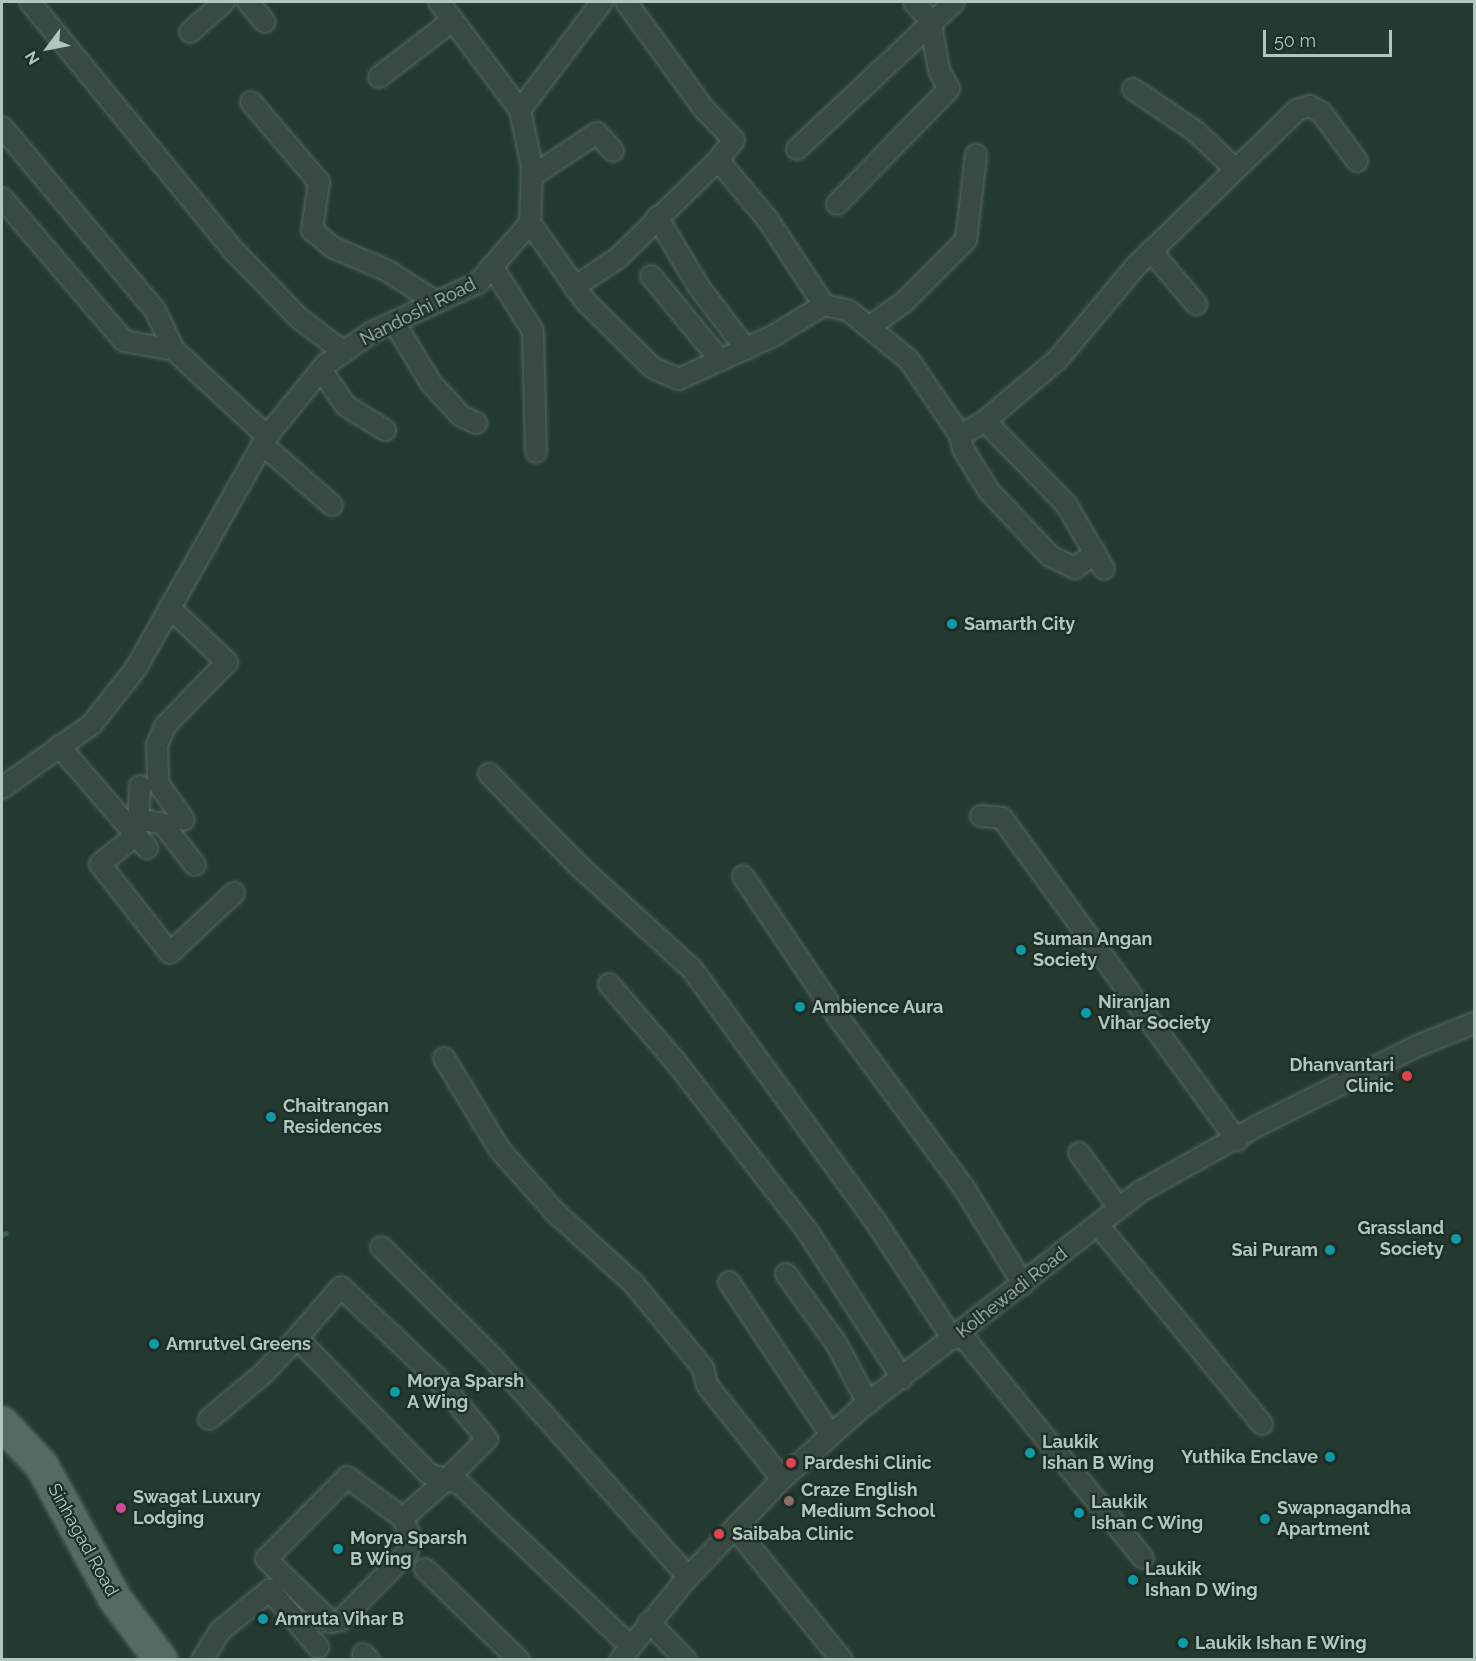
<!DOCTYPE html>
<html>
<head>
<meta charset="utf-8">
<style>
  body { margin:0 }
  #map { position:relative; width:1476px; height:1661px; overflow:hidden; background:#243930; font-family:Raleway,sans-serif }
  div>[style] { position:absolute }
  .stream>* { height:5px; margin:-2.5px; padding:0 2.5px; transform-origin:2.5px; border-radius:2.5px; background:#395f4e }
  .roads { filter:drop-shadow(0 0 2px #566860) drop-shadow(0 0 2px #566860) }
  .street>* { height:20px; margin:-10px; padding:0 10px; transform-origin:10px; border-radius:10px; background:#384a42 }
  .primary>* { height:32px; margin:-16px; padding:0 16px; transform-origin:16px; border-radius:16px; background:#566a61 }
  .dots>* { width:16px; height:16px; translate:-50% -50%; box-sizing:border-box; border:3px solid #1d2f27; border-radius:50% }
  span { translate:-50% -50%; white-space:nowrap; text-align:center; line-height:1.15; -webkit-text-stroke:4.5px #1d2f27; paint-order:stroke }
  .street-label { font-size:18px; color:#b3c6be }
  .poi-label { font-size:18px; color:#b3c6be; font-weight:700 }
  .left { translate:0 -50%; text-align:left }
  .right { translate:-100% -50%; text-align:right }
  .frame { position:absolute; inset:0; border:3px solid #b3c6be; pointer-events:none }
  .north { position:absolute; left:18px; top:18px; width:60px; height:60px; -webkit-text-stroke:4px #1d2f27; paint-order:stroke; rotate:238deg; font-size:16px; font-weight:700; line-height:24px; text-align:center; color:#b3c6be }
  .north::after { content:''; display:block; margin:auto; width:21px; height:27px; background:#b3c6be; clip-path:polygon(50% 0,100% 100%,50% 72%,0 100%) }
  .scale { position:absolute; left:1263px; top:30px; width:129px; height:27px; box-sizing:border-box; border:3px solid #b3c6be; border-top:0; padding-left:8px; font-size:18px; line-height:21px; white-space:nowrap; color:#b3c6be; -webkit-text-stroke:4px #1d2f27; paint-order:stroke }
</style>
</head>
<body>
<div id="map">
  <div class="stream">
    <div style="left:2px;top:1235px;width:4px;rotate:-27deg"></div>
  </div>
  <div class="roads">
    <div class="street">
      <div style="left:30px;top:2px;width:322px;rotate:50.7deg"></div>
      <div style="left:234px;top:251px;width:95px;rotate:45.9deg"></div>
      <div style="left:300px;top:319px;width:55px;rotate:36.9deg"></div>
      <div style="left:248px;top:2px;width:26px;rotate:50deg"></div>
      <div style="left:439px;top:2px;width:135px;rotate:53.1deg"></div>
      <div style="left:626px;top:2px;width:132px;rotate:53.9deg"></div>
      <div style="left:704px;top:109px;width:43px;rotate:45.9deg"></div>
      <div style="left:734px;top:140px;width:26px;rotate:129deg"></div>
      <div style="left:718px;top:160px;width:78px;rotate:50.2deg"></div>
      <div style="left:768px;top:220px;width:102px;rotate:56.6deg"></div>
      <div style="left:824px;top:305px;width:26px;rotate:13deg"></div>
      <div style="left:849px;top:311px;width:77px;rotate:39.2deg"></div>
      <div style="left:909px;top:360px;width:91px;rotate:55.8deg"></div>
      <div style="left:960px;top:435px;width:14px;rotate:78deg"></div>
      <div style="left:963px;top:449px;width:49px;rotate:58.2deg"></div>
      <div style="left:989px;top:491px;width:89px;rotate:46.8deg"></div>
      <div style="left:1050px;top:556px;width:28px;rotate:26deg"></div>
      <div style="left:1075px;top:568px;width:25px;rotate:-37deg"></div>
      <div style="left:190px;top:32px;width:45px;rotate:-41.4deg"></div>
      <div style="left:379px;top:77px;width:93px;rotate:-37.6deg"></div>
      <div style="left:1133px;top:89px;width:75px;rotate:34.1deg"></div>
      <div style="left:1195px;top:131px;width:55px;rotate:43.5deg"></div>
      <div style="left:251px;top:102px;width:105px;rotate:49.6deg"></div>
      <div style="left:319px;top:182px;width:49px;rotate:98.3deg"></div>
      <div style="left:312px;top:230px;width:26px;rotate:40deg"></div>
      <div style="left:332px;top:247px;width:59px;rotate:23.1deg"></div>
      <div style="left:386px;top:270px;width:59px;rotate:32.6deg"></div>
      <div style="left:2px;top:127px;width:239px;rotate:50.1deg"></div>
      <div style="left:155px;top:310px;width:44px;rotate:64.6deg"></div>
      <div style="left:797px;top:149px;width:215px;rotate:-43.1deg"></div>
      <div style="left:532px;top:176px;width:78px;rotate:-33.5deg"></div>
      <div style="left:597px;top:133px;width:24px;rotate:48deg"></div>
      <div style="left:2px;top:198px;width:188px;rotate:49.5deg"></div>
      <div style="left:124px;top:341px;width:51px;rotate:10.2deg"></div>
      <div style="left:174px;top:350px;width:127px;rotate:42.8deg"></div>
      <div style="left:837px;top:204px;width:161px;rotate:-45.8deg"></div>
      <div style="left:949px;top:89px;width:21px;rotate:-118deg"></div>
      <div style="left:939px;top:70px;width:51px;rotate:-100.2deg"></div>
      <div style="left:930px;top:20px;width:24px;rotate:-132deg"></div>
      <div style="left:657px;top:217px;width:82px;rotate:59deg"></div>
      <div style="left:699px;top:287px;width:78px;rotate:52.8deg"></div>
      <div style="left:530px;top:223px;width:97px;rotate:54.7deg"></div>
      <div style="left:586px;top:302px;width:94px;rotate:44.6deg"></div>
      <div style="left:653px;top:368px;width:28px;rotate:23deg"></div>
      <div style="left:679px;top:379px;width:103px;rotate:-24.6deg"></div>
      <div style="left:773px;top:336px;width:60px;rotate:-31.3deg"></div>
      <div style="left:1151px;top:251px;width:70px;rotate:49.7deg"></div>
      <div style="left:492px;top:266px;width:77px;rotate:57.8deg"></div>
      <div style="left:533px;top:331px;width:121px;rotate:88.6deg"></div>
      <div style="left:651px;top:276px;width:109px;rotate:50.6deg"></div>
      <div style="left:574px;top:287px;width:53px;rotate:-33.4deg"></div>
      <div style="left:618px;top:258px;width:140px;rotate:-44.4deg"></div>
      <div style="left:394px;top:322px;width:71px;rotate:58.8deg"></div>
      <div style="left:431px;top:383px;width:45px;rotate:47.7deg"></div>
      <div style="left:461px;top:416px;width:17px;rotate:25deg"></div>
      <div style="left:869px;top:327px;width:43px;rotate:-35.5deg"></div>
      <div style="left:904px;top:302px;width:88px;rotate:-45deg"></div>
      <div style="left:966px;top:240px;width:86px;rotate:-83.3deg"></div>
      <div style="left:321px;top:370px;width:44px;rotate:55.2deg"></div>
      <div style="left:346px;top:406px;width:46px;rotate:31.6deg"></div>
      <div style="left:985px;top:421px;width:96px;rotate:-40.3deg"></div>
      <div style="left:1058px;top:359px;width:123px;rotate:-50deg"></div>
      <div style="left:1137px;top:265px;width:223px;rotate:-44.1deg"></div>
      <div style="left:1297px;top:110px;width:13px;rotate:-18deg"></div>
      <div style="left:1309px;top:106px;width:13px;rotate:27deg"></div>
      <div style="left:1321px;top:112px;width:61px;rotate:53.7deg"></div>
      <div style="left:960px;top:435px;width:29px;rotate:-29deg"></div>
      <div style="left:985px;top:421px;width:116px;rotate:45.7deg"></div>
      <div style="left:1066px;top:504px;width:75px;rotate:59.7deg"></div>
      <div style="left:262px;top:444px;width:93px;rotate:41.1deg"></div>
      <div style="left:170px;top:608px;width:79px;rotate:43.5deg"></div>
      <div style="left:227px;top:662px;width:89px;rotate:134.1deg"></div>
      <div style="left:165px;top:726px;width:21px;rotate:113deg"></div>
      <div style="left:157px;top:745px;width:38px;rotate:88deg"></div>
      <div style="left:158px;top:783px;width:45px;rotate:54.9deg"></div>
      <div style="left:59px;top:746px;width:135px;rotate:49.2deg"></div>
      <div style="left:489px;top:774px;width:127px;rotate:45.6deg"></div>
      <div style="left:578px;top:865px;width:154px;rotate:42.4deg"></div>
      <div style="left:692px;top:969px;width:313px;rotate:54deg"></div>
      <div style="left:876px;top:1222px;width:140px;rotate:56.7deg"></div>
      <div style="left:140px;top:786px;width:33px;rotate:93deg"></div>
      <div style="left:138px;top:819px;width:25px;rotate:11deg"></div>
      <div style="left:163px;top:824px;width:52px;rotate:52deg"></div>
      <div style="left:2px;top:788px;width:110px;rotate:-35.4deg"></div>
      <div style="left:92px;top:724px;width:71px;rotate:-51.8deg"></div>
      <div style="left:136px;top:668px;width:266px;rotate:-60.5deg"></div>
      <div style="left:267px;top:436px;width:92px;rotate:-50.8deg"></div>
      <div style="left:325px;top:365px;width:57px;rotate:-35.1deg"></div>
      <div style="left:372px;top:332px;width:117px;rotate:-24.8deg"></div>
      <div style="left:478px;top:283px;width:79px;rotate:-49.1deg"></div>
      <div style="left:530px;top:223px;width:56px;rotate:-88deg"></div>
      <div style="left:532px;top:167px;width:58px;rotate:-101.9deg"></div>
      <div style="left:520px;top:110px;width:136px;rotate:-52.8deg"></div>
      <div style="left:981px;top:816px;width:21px;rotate:5deg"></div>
      <div style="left:1002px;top:818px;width:399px;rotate:53.9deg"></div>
      <div style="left:138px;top:819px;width:16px;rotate:97deg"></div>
      <div style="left:136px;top:835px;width:46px;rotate:141.1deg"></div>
      <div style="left:100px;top:864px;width:113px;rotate:51.8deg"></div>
      <div style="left:170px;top:953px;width:88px;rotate:-43.2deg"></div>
      <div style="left:743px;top:876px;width:170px;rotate:56deg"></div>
      <div style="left:838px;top:1017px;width:212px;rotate:53.6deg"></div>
      <div style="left:964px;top:1188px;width:113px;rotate:58.4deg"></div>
      <div style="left:609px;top:984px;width:101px;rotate:49.4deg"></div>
      <div style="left:675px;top:1061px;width:217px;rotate:52.1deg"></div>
      <div style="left:808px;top:1232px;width:174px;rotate:57.2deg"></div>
      <div style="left:444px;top:1058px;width:108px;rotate:58.7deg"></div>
      <div style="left:500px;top:1150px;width:84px;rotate:48.4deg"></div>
      <div style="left:556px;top:1213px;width:104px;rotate:42.3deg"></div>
      <div style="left:633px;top:1283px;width:110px;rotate:50.5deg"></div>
      <div style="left:703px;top:1368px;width:17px;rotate:77deg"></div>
      <div style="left:707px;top:1385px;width:120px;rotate:51.4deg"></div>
      <div style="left:1079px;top:1153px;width:68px;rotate:54deg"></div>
      <div style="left:1098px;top:1225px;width:258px;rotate:50.5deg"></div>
      <div style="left:381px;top:1247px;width:159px;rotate:44.7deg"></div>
      <div style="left:494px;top:1359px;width:292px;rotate:48.3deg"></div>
      <div style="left:786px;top:1274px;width:85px;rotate:54.1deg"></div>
      <div style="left:836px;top:1343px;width:68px;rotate:61.9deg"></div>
      <div style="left:729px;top:1282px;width:184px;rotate:56.3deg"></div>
      <div style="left:960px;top:1333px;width:290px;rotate:50.9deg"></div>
      <div style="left:209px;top:1419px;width:72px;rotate:-39.9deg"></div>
      <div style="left:264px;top:1373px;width:48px;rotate:-46.7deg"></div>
      <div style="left:403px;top:1518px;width:69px;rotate:-143.8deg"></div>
      <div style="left:347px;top:1477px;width:115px;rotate:134.6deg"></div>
      <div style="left:266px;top:1559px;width:91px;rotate:44.1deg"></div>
      <div style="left:331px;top:1622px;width:10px;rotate:-11deg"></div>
      <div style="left:341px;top:1620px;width:94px;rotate:-45.4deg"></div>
      <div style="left:407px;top:1553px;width:15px;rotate:-74deg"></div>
      <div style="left:411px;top:1539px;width:22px;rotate:-111deg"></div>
      <div style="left:403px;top:1518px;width:57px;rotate:-41.5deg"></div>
      <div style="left:446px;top:1480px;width:58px;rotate:-45deg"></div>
      <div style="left:487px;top:1439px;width:82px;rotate:-129.5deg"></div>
      <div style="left:435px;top:1376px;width:129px;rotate:-136.6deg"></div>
      <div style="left:341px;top:1287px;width:67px;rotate:130.8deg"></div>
      <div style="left:297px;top:1338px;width:188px;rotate:45.9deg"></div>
      <div style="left:428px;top:1473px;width:19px;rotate:21deg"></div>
      <div style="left:446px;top:1480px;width:13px;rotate:13deg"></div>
      <div style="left:459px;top:1483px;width:236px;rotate:43.6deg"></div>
      <div style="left:735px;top:1528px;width:170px;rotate:51deg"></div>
      <div style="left:425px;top:1569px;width:131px;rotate:44.1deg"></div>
      <div style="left:649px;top:1622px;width:53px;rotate:45.8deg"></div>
      <div style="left:363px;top:1654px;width:8px;rotate:45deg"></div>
      <div style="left:202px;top:1660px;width:34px;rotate:-58deg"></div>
      <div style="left:220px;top:1631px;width:65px;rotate:-39.4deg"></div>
      <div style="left:270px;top:1590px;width:75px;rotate:49.9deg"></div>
      <div style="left:620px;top:1660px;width:107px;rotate:-50.7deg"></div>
      <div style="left:688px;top:1577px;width:136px;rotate:-46.2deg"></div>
      <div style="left:782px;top:1479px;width:105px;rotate:-41.9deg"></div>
      <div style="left:860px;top:1409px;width:356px;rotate:-37.8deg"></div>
      <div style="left:1141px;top:1191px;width:135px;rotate:-29.2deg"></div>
      <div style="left:1259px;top:1125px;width:174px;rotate:-26.6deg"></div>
      <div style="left:1415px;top:1047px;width:64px;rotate:-22.1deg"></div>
    </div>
    <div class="primary">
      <div style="left:2px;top:1423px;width:59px;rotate:47.1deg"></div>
      <div style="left:42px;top:1466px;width:152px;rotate:61.2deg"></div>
      <div style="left:115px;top:1599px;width:76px;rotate:53deg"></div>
    </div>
  </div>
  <div class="dots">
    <div style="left:952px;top:624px;background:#0f9aa8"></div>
    <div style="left:1021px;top:950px;background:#0f9aa8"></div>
    <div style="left:800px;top:1007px;background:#0f9aa8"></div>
    <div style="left:1086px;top:1013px;background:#0f9aa8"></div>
    <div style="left:1407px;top:1076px;background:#e0444e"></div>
    <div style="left:271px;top:1117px;background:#0f9aa8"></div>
    <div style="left:1456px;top:1239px;background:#0f9aa8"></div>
    <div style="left:1330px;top:1250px;background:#0f9aa8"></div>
    <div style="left:154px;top:1344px;background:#0f9aa8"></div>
    <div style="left:395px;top:1392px;background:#0f9aa8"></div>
    <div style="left:1030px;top:1453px;background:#0f9aa8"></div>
    <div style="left:1330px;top:1457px;background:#0f9aa8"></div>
    <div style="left:791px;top:1463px;background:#e0444e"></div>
    <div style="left:789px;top:1501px;background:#8d6e63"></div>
    <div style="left:121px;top:1508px;background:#d1479c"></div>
    <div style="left:1079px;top:1513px;background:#0f9aa8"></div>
    <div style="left:1265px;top:1519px;background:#0f9aa8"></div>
    <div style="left:719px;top:1534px;background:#e0444e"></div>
    <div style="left:338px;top:1549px;background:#0f9aa8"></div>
    <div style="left:1133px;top:1580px;background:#0f9aa8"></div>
    <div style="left:263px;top:1619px;background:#0f9aa8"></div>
    <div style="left:1183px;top:1643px;background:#0f9aa8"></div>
  </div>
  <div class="street-label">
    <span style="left:418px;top:312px;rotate:-27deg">Nandoshi Road</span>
    <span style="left:1012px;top:1293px;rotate:-38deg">Kolhewadi Road</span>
    <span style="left:83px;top:1540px;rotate:61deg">Sinhagad Road</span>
  </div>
  <div class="poi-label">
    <span class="left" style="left:964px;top:624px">Samarth City</span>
    <span class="left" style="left:1033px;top:950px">Suman Angan<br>Society</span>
    <span class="left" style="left:1098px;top:1013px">Niranjan<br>Vihar Society</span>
    <span class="left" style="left:812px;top:1007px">Ambience Aura</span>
    <span class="right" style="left:1394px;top:1076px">Dhanvantari<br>Clinic</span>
    <span class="left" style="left:283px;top:1117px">Chaitrangan<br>Residences</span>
    <span class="right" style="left:1444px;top:1239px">Grassland<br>Society</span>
    <span class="right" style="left:1318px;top:1250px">Sai Puram</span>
    <span class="left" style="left:166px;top:1344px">Amrutvel Greens</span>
    <span class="left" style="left:407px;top:1392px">Morya Sparsh<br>A Wing</span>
    <span class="left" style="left:1042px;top:1453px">Laukik<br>Ishan B Wing</span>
    <span class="right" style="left:1318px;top:1457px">Yuthika Enclave</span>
    <span class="left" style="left:804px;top:1463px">Pardeshi Clinic</span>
    <span class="left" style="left:801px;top:1501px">Craze English<br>Medium School</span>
    <span class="left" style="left:133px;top:1508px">Swagat Luxury<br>Lodging</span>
    <span class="left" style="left:1091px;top:1513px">Laukik<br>Ishan C Wing</span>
    <span class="left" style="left:1277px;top:1519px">Swapnagandha<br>Apartment</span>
    <span class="left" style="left:732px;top:1534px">Saibaba Clinic</span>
    <span class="left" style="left:350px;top:1549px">Morya Sparsh<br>B Wing</span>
    <span class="left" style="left:1145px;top:1580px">Laukik<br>Ishan D Wing</span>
    <span class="left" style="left:275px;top:1619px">Amruta Vihar B</span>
    <span class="left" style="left:1195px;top:1643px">Laukik Ishan E Wing</span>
  </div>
  <div class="frame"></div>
  <div class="north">N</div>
  <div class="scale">50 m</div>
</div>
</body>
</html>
